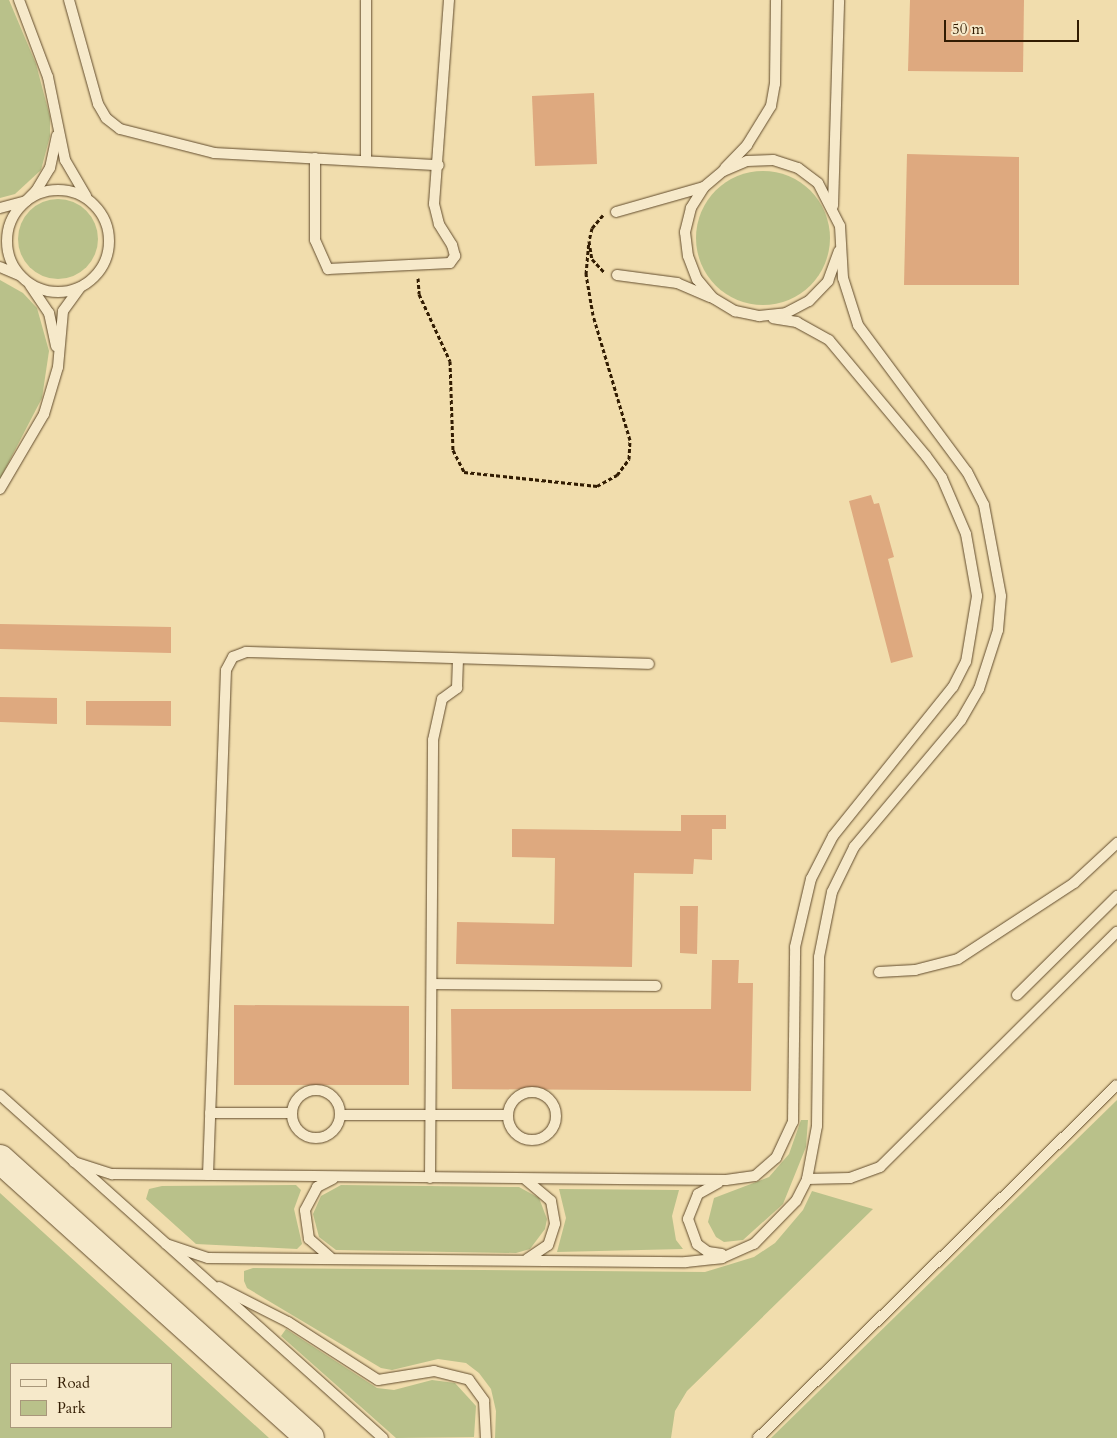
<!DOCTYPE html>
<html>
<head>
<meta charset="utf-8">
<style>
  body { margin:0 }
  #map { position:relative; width:1117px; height:1438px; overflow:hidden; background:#f1ddad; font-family:Cardo,serif }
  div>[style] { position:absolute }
  .green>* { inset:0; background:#b9c18a }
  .round { border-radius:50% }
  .building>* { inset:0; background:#dea97f }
  .path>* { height:3px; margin-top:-1.5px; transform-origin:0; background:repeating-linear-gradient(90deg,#321c02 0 4px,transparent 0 6.5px) }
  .roads { filter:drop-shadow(0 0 1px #624c2d) drop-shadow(0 0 1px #624c2d) }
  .service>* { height:10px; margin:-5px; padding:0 5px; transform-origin:5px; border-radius:5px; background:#f6e9ca }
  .service>.ring { margin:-5px; padding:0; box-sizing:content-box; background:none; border:10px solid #f6e9ca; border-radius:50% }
  .secondary>* { height:28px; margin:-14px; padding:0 14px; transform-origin:14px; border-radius:14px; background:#f6e9ca }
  span { translate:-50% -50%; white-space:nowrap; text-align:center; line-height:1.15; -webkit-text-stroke:5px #f6e9ca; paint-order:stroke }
  .legend { position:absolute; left:10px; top:1363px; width:162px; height:65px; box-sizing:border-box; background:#f6e9ca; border:1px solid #a8977a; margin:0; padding:6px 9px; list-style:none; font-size:15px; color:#321c02 }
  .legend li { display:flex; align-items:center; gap:10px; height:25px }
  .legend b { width:25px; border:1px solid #a8977a }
  .scale { position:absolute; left:944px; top:20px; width:135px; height:22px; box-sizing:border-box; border:2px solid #321c02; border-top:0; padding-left:6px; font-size:15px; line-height:18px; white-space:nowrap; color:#321c02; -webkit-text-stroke:4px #f6e9ca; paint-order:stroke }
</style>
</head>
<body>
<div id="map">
  <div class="green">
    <div style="clip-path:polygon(0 0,9px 0,36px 64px,50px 117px,50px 136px,41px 170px,15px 194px,0 198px)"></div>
    <div class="round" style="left:696px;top:171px;width:134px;height:134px"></div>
    <div class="round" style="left:18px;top:199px;width:80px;height:80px"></div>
    <div style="clip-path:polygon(0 280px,23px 293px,37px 308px,49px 351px,42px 398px,0 479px)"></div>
    <div style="clip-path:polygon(1117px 1100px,1117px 1438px,771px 1438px)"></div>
    <div style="clip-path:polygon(801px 1120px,808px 1120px,806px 1147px,783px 1204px,743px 1240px,724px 1242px,716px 1237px,708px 1222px,714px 1198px,769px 1177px,789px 1154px)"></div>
    <div style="clip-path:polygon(296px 1185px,301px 1190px,294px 1209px,302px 1244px,297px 1249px,196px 1244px,146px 1199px,149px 1189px,162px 1186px)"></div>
    <div style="clip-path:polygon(341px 1185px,519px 1187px,539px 1198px,547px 1219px,545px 1229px,530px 1249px,516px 1253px,336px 1250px,319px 1237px,313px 1214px,321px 1196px)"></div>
    <div style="clip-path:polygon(559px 1189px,679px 1190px,672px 1216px,676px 1240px,683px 1249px,557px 1252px,566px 1218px)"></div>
    <div style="clip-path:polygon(812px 1191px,873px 1209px,687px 1391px,675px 1411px,671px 1438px,495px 1438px,496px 1411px,491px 1389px,479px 1373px,466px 1363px,438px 1359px,392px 1370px,381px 1368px,247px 1288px,244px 1281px,244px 1271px,253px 1268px,705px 1272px,754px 1257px,775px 1243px,803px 1210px)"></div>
    <div style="clip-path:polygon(evenodd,0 1193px,269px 1438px,0 1438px,0 1193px,11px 1364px,171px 1364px,171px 1427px,11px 1427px,11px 1364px)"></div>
    <div style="clip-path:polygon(286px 1329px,377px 1388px,394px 1390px,432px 1380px,455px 1383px,476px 1406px,474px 1437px,396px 1438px,281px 1336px)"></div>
  </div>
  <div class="building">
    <div style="clip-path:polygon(910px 0,1024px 0,1023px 72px,908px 71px)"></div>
    <div style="clip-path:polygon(594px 93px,597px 164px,535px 166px,532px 96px)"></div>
    <div style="clip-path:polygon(907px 154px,1019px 157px,1019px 285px,904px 285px)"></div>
    <div style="clip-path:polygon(871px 495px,874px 504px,879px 503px,894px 557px,888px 559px,913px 657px,891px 663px,849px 501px)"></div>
    <div style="clip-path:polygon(0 624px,171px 627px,171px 653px,0 649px)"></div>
    <div style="clip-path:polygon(0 697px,57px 698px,57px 724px,0 722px)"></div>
    <div style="clip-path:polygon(86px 701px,171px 701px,171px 726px,86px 725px)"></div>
    <div style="clip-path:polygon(681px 815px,726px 815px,726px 829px,712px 829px,712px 860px,694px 859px,693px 874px,634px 873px,632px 967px,456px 964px,457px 922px,554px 924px,555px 858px,512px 857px,512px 829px,681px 831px)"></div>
    <div style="clip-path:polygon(680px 906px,698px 906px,697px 954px,680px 953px)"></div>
    <div style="clip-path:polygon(712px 960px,739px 960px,738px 983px,753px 983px,751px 1091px,452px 1089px,451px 1009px,711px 1009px)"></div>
    <div style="clip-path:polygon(234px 1005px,409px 1006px,409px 1085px,234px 1085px)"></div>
  </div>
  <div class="path">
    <div style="left:603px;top:215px;width:17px;rotate:130deg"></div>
    <div style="left:592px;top:228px;width:13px;rotate:103deg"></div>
    <div style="left:589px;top:241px;width:18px;rotate:81deg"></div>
    <div style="left:592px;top:259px;width:18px;rotate:47deg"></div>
    <div style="left:418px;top:278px;width:16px;rotate:86deg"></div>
    <div style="left:419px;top:294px;width:74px;rotate:65.2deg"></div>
    <div style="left:450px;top:361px;width:89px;rotate:88.1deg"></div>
    <div style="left:453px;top:450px;width:25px;rotate:63deg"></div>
    <div style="left:464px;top:472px;width:134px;rotate:6deg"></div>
    <div style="left:597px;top:486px;width:23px;rotate:-29deg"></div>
    <div style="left:617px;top:475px;width:20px;rotate:-53deg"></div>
    <div style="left:629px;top:459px;width:19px;rotate:-87deg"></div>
    <div style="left:630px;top:440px;width:130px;rotate:-106.5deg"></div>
    <div style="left:593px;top:315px;width:42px;rotate:-99.7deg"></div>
    <div style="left:586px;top:274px;width:33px;rotate:-85deg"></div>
  </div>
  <div class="roads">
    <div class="service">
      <div style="left:19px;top:0;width:82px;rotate:69.4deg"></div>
      <div style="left:48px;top:77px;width:85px;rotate:78.4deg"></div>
      <div style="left:65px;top:160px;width:42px;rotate:59.7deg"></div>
      <div style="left:69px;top:0;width:108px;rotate:74.4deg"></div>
      <div style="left:98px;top:104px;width:16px;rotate:60deg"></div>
      <div style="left:106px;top:118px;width:18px;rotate:38deg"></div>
      <div style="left:120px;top:129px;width:97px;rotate:14.3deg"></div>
      <div style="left:214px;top:153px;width:225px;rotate:3.1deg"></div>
      <div style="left:366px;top:0;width:160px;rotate:90deg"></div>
      <div style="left:315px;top:158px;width:82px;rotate:90deg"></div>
      <div style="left:315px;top:240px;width:32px;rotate:66deg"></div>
      <div style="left:328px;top:269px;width:122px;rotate:-2.8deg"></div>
      <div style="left:450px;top:263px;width:9px;rotate:-54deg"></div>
      <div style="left:455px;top:256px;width:11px;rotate:-105deg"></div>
      <div style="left:452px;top:245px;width:25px;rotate:-122deg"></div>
      <div style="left:439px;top:224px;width:21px;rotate:-104deg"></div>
      <div style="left:434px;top:204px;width:205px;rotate:-85.8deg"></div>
      <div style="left:725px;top:168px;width:32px;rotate:-46deg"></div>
      <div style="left:747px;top:145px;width:46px;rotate:-58.4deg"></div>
      <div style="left:771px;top:106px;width:22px;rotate:-80deg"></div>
      <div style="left:775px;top:84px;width:84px;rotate:-89.3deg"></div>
      <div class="ring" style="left:7px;top:190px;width:92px;height:92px"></div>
      <div style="left:833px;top:206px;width:206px;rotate:-88.3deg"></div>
      <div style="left:0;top:208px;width:27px;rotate:-15deg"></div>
      <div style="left:26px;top:201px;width:14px;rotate:-45deg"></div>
      <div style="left:36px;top:191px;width:27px;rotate:-59deg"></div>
      <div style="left:50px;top:168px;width:33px;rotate:-78deg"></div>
      <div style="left:616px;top:212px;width:91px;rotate:-15.9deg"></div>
      <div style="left:0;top:267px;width:21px;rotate:23deg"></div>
      <div style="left:617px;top:275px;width:61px;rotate:7.6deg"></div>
      <div style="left:677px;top:283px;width:36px;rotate:23deg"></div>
      <div style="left:30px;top:285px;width:34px;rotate:56deg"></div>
      <div style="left:49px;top:313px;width:34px;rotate:78deg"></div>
      <div style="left:0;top:489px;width:87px;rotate:-59.6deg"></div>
      <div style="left:44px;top:414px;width:49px;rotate:-73.4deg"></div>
      <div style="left:58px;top:367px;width:56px;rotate:-84.9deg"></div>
      <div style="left:63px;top:311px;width:29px;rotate:-54deg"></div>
      <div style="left:879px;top:972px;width:36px;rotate:-3deg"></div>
      <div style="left:915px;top:970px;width:44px;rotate:-14.3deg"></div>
      <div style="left:958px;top:959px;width:139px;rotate:-33.2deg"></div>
      <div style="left:1074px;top:883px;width:59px;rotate:-42.9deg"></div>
      <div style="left:433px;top:984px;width:223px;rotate:0.5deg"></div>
      <div style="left:1017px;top:995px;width:141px;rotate:-44.7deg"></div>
      <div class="ring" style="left:292px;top:1090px;width:38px;height:38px"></div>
      <div class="ring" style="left:508px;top:1092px;width:38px;height:38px"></div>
      <div style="left:0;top:1095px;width:514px;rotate:41.85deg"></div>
      <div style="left:210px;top:1113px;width:82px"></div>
      <div style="left:341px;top:1115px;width:167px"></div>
      <div style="left:74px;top:1162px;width:40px;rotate:18deg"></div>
      <div style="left:112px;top:1174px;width:614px;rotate:0.56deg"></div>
      <div style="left:726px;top:1180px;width:29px;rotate:-8deg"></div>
      <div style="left:755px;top:1176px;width:28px;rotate:-41deg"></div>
      <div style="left:776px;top:1158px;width:40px;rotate:-65deg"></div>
      <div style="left:793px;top:1122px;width:175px;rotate:-89.3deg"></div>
      <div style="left:795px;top:947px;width:70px;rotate:-76.8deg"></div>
      <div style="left:811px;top:879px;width:48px;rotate:-62.9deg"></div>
      <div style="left:833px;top:836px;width:191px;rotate:-51.2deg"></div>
      <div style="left:953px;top:687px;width:28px;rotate:-63deg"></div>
      <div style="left:966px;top:662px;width:67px;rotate:-80.5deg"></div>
      <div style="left:977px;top:596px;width:63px;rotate:-100.1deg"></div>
      <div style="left:966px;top:534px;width:61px;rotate:-113.2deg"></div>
      <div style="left:942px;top:478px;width:27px;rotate:-126deg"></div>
      <div style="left:926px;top:456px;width:151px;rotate:-129.9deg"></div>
      <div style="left:829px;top:340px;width:37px;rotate:-151deg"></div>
      <div style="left:797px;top:322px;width:24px;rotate:-171deg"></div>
      <div style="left:208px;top:1175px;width:505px;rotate:-87.96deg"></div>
      <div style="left:226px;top:670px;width:15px;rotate:-62deg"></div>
      <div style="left:233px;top:657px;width:14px;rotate:-21deg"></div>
      <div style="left:246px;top:652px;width:403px;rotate:1.7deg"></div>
      <div style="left:430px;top:1178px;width:438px;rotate:-89.6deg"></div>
      <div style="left:433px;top:740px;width:42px;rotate:-77.6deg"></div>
      <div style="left:442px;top:699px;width:19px;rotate:-36deg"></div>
      <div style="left:457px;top:688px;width:27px;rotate:-88deg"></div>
      <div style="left:525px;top:1179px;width:34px;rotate:40deg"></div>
      <div style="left:551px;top:1201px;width:23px;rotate:80deg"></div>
      <div style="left:555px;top:1224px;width:22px;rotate:108deg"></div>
      <div style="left:548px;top:1245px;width:25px;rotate:146deg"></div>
      <div style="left:807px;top:1179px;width:43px;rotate:-1.3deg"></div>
      <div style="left:850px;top:1178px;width:32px;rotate:-20deg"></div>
      <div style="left:880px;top:1167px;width:334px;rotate:-44.8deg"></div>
      <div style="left:718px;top:1183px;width:23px;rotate:151deg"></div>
      <div style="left:698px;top:1194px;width:27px;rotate:112deg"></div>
      <div style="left:688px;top:1219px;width:27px;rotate:70deg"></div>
      <div style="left:697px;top:1244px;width:14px;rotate:36deg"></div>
      <div style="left:708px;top:1252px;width:14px;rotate:8deg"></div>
      <div style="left:166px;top:1244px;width:44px;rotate:18.4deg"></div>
      <div style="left:208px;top:1258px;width:478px;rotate:0.5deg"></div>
      <div style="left:686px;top:1262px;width:36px;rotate:-6deg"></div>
      <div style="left:722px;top:1258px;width:35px;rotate:-24deg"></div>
      <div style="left:754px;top:1244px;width:60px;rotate:-45.7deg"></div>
      <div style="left:796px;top:1201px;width:25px;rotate:-63deg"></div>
      <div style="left:807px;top:1179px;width:54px;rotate:-79.3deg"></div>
      <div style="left:817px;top:1126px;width:169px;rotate:-89.3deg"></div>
      <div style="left:819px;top:957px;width:66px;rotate:-78.7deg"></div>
      <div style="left:832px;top:892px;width:50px;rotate:-63.9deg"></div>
      <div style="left:854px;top:847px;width:166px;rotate:-49.9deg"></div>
      <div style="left:961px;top:720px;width:36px;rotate:-60deg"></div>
      <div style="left:979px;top:689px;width:62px;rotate:-72.1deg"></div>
      <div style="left:998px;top:630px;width:34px;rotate:-85deg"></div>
      <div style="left:1001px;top:596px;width:93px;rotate:-100.6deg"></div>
      <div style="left:984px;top:505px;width:37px;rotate:-117deg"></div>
      <div style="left:967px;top:472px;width:183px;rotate:-126.6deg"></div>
      <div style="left:858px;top:325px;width:49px;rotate:-107.7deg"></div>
      <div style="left:843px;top:278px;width:52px;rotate:-93.3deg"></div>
      <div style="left:840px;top:226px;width:48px;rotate:-117.1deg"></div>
      <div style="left:818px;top:183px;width:25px;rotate:-143deg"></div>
      <div style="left:798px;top:168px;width:26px;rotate:-162deg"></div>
      <div style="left:773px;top:160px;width:26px;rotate:178deg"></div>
      <div style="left:747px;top:161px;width:26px;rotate:157deg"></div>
      <div style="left:723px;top:171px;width:25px;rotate:140deg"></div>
      <div style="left:704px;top:187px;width:25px;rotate:122deg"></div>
      <div style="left:691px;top:208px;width:25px;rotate:104deg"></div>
      <div style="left:685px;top:232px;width:24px;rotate:83deg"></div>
      <div style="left:688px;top:256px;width:25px;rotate:69deg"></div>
      <div style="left:697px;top:279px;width:25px;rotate:50deg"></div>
      <div style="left:713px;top:298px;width:26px;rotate:31deg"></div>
      <div style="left:735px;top:311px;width:25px;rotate:12deg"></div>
      <div style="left:759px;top:316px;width:27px;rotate:-6deg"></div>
      <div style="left:786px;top:313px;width:26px;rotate:-28deg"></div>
      <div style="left:809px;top:301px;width:28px;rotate:-46deg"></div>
      <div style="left:828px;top:281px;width:32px;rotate:-70deg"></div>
      <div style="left:330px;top:1257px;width:28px;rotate:-139deg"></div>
      <div style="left:309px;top:1239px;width:29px;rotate:-98deg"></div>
      <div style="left:305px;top:1210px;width:26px;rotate:-62deg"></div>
      <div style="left:317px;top:1187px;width:18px;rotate:-27deg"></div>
      <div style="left:219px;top:1287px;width:77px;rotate:26.9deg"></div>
      <div style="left:288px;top:1322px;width:107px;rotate:32.8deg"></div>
      <div style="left:378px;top:1380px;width:57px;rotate:-9.1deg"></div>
      <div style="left:434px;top:1371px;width:36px;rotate:14deg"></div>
      <div style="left:469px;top:1380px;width:26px;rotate:54deg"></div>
      <div style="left:484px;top:1401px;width:37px;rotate:87deg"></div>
      <div style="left:758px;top:1438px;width:503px;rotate:-44.52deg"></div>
    </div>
    <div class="secondary">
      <div style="left:0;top:1159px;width:417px;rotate:42deg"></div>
    </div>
  </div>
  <ul class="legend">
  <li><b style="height:6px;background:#f6e9ca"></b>Road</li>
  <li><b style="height:14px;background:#b9c18a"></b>Park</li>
  </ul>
  <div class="scale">50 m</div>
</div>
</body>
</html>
